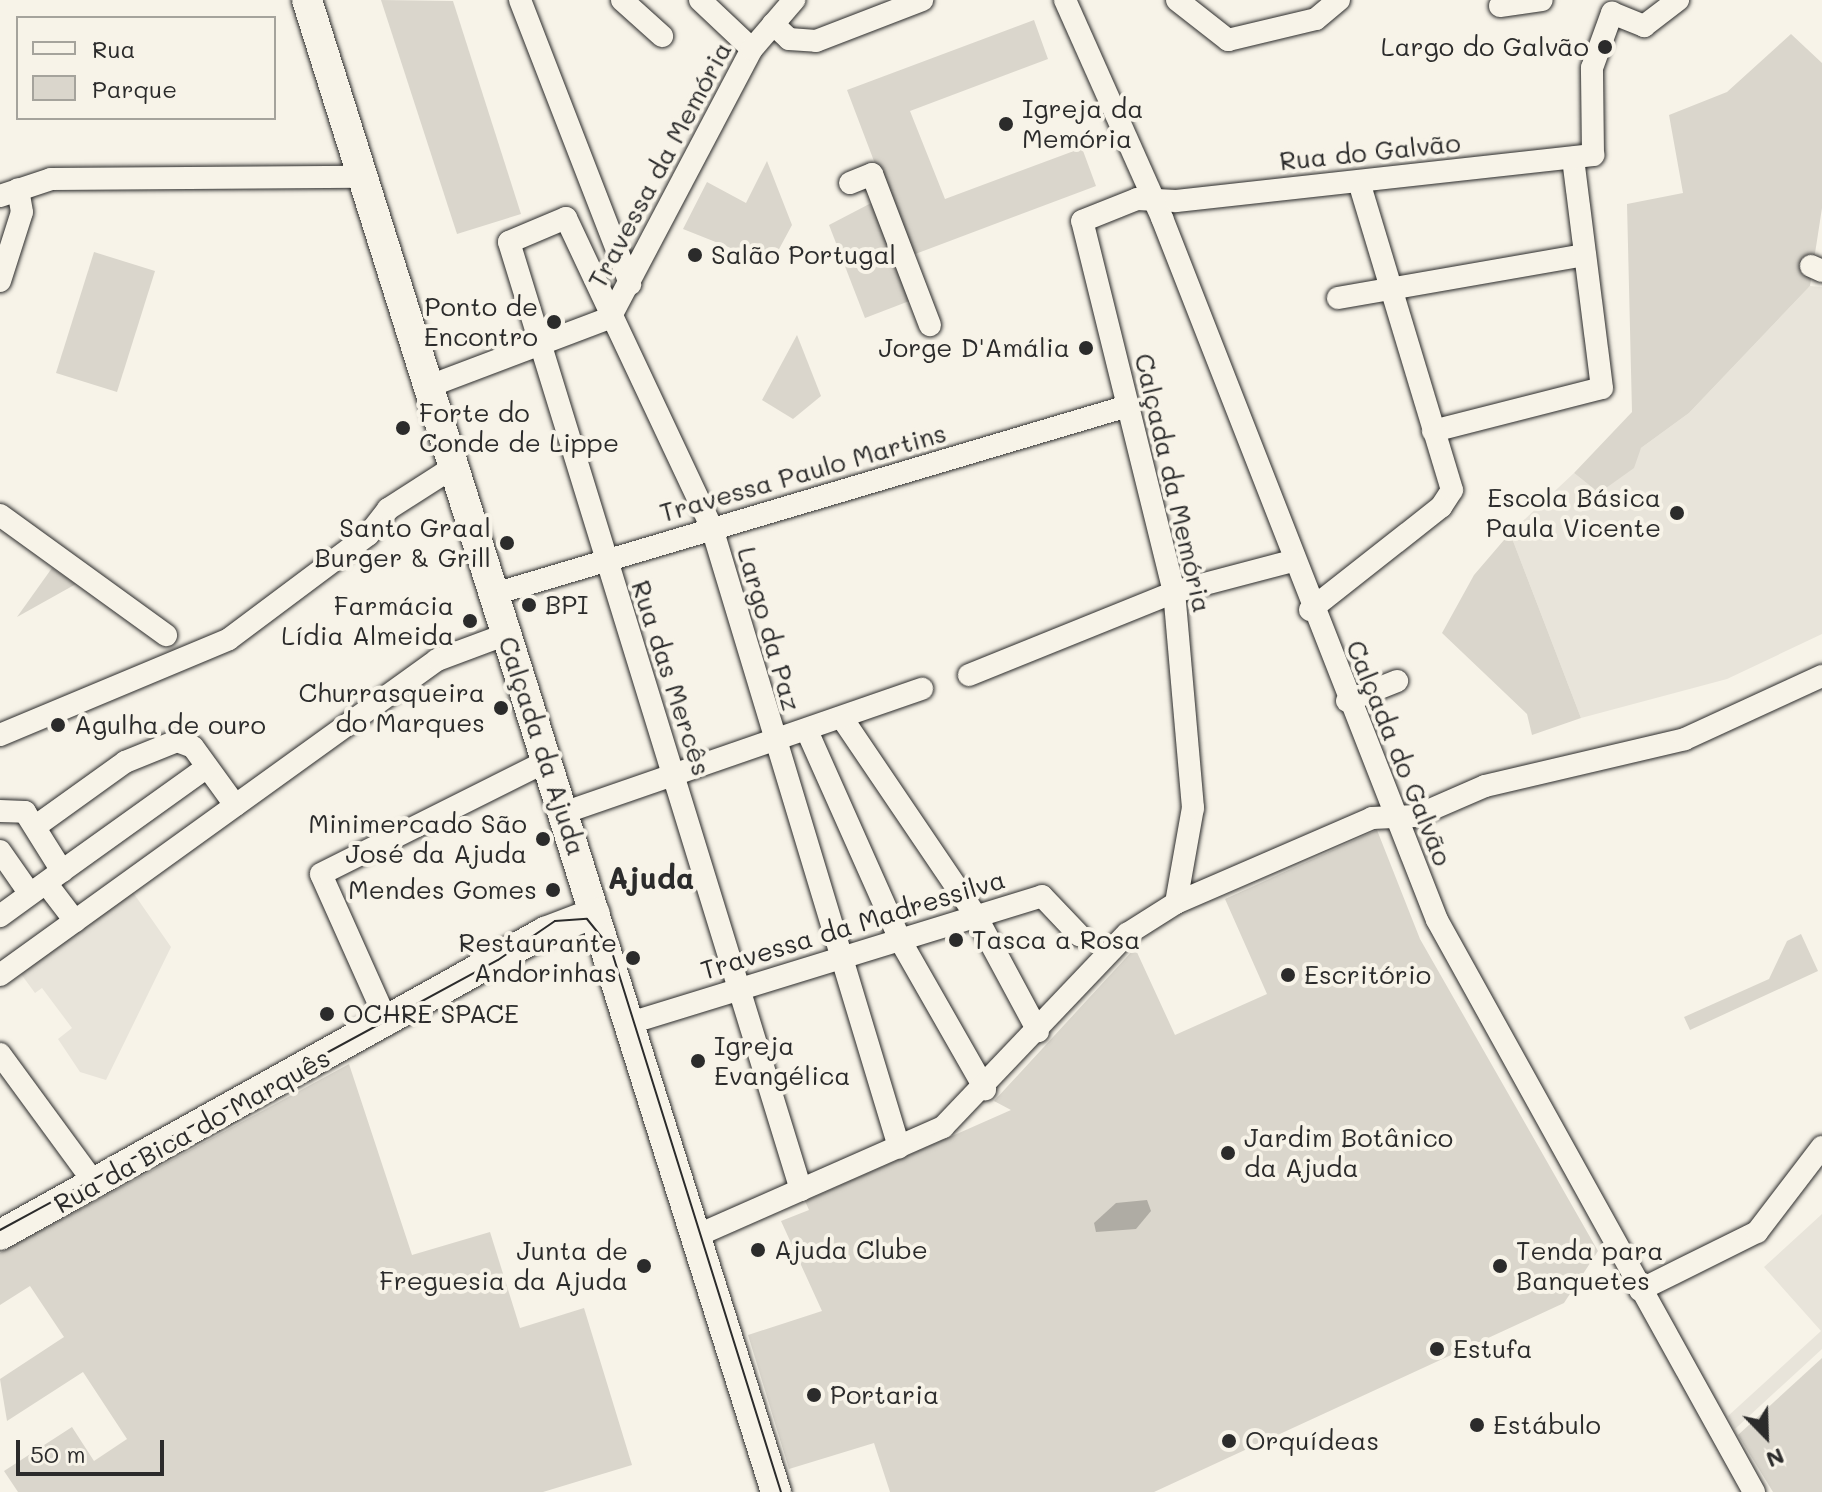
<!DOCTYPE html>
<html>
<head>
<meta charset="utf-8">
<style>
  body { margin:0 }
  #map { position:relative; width:1822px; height:1492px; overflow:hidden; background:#f7f3e8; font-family:Mali,sans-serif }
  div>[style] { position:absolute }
  .built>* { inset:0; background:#e8e4da }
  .green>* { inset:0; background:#dad6cc }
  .water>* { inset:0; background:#afaca4 }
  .roads { filter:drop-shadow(0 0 2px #2b2b2b) drop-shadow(0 0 2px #2b2b2b) }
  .street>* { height:22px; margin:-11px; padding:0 11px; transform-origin:11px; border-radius:11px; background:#f7f3e8 }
  .secondary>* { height:30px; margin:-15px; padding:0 15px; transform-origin:15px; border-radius:15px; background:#f7f3e8 }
  .tram>* { height:2px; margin:-1px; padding:0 1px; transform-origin:1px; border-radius:1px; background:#2b2b2b }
  .dots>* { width:22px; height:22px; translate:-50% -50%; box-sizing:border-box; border:4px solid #f7f3e8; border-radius:50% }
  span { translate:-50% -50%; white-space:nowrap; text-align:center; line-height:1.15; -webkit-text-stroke:8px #f7f3e8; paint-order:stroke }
  .poi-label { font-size:26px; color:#2b2b2b }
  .right { translate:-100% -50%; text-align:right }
  .left { translate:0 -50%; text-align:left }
  .street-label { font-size:26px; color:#2b2b2b }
  .quarter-label { font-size:30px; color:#2b2b2b; font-weight:700 }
  .legend { position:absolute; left:16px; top:16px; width:260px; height:104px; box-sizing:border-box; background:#f7f3e8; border:2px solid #a5a39c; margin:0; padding:10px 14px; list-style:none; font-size:24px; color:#2b2b2b }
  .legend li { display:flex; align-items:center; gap:16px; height:40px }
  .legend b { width:40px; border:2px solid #a5a39c }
  .north { position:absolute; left:1726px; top:1396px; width:80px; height:80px; -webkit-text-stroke:6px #f7f3e8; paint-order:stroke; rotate:157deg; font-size:22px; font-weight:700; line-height:32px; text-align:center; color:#2b2b2b }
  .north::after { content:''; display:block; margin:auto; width:28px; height:36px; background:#2b2b2b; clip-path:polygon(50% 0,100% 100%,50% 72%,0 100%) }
  .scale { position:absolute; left:16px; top:1440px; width:148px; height:36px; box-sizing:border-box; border:4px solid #2b2b2b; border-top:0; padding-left:10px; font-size:24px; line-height:28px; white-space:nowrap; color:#2b2b2b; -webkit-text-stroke:6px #f7f3e8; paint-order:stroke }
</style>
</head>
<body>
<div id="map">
  <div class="built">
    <div style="clip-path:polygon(1810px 286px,1822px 287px,1822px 634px,1727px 679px,1581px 718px,1510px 533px,1574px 473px,1599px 493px,1641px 448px,1689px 413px)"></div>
    <div style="clip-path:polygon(132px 891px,171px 947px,106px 1080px,80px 1072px,58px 1039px,72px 1028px,42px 988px,35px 993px,21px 974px)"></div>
    <div style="clip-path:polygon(1822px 1214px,1822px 1349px,1735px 1429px,1728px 1416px,1821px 1331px,1764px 1267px)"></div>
  </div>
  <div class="green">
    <div style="clip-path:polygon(381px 0,453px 1px,521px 214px,457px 234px)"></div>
    <div style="clip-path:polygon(1034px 20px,1048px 59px,910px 111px,945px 199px,1082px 148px,1096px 186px,910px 256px,847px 90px)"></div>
    <div style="clip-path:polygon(1791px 34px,1822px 63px,1822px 208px,1810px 286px,1689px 413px,1641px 448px,1634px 468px,1599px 493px,1574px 473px,1632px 412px,1627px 204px,1683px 193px,1669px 115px,1727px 92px)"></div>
    <div style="clip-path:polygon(767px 161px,792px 225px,771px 264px,683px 229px,707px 182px,746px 203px)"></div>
    <div style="clip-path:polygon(875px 201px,912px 300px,865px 318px,829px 225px)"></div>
    <div style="clip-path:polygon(94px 252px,155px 271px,117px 392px,56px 373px)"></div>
    <div style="clip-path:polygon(797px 335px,821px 396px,793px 419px,762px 400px)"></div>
    <div style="clip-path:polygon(1510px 533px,1581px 718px,1532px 735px,1527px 714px,1442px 633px,1474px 575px)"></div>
    <div style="clip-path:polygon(52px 568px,76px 584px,17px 617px)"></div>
    <div style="clip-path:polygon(1377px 830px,1420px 939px,1598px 1251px,1564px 1303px,1154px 1492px,890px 1492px,874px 1443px,789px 1469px,748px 1335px,822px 1311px,781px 1221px,809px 1210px,805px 1201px,1011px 1110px,994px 1101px,1135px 948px,1175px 1035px,1267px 994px,1225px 899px)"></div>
    <div style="clip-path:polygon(1801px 934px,1818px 971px,1690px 1030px,1684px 1017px,1769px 979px,1787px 941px)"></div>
    <div style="clip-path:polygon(349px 1064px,412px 1255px,490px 1232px,520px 1328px,584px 1308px,632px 1465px,543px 1492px,18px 1492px,4px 1471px,72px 1427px,94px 1461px,127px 1439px,83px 1372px,7px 1421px,0 1379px,64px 1337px,30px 1286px,0 1305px,0 1253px)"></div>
    <div style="clip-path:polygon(1822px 1358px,1822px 1492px,1773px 1492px,1738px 1435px)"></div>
  </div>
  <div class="water">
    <div style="clip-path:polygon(1147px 1200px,1151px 1211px,1136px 1229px,1096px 1232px,1094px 1223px,1116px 1203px)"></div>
  </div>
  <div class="roads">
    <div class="street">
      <div style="left:520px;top:0;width:305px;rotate:68.8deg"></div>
      <div style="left:622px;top:0;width:54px;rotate:42deg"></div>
      <div style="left:700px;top:0;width:71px;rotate:43.3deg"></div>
      <div style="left:1065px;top:0;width:239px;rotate:66deg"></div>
      <div style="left:1162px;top:218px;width:754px;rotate:68.61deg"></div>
      <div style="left:1437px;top:920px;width:654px;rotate:61deg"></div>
      <div style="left:1177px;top:0;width:65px;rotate:38.1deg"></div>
      <div style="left:1228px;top:40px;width:90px;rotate:-13.4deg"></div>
      <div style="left:1316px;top:19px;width:30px;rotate:-40deg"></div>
      <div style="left:1500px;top:6px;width:42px;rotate:-8.1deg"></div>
      <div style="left:1612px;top:13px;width:35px;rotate:22deg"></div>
      <div style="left:1644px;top:26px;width:43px;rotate:-37.4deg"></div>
      <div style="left:773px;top:24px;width:22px;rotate:43deg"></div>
      <div style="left:789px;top:39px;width:27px;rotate:4deg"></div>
      <div style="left:816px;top:41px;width:114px;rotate:-21.1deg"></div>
      <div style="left:850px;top:183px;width:24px;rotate:-22deg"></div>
      <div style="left:872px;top:174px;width:162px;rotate:69deg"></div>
      <div style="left:0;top:196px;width:54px;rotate:-18.4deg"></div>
      <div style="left:51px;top:179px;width:310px;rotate:-0.4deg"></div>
      <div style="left:1811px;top:266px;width:12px;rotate:24deg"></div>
      <div style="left:0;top:281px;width:72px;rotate:-72.3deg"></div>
      <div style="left:22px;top:212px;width:23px;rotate:-100deg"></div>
      <div style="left:1338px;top:298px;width:250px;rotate:-9.9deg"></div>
      <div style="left:427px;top:387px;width:196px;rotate:-20.7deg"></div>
      <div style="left:610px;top:318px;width:304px;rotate:-62.2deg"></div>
      <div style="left:752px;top:49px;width:65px;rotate:-49.4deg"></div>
      <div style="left:1433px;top:431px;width:174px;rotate:-14.3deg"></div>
      <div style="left:1602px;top:388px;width:232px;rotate:-97.2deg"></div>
      <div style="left:0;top:515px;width:205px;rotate:35.9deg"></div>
      <div style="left:494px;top:594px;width:661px;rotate:-16.52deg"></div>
      <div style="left:1310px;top:610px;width:167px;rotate:-38.2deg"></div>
      <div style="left:1441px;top:507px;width:20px;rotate:-57deg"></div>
      <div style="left:1452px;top:490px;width:322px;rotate:-106.8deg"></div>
      <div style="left:969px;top:675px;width:221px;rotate:-22deg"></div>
      <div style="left:1174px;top:592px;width:122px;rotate:-14.7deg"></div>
      <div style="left:1347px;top:701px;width:54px;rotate:-21.8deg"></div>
      <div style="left:844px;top:721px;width:235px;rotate:55.9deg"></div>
      <div style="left:976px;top:916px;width:131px;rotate:61.7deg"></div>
      <div style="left:808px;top:733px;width:227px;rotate:66deg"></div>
      <div style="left:900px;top:940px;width:172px;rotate:60.3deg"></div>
      <div style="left:0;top:735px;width:248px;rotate:-22.7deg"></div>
      <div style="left:229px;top:639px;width:174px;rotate:-36.8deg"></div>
      <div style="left:368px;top:535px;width:33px;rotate:-52deg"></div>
      <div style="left:388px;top:509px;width:76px;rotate:-32.6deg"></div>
      <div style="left:0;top:811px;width:25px;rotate:2deg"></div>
      <div style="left:25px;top:812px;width:70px;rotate:57.9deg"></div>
      <div style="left:62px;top:871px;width:77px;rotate:144deg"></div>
      <div style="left:563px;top:813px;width:380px;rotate:-19.1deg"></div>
      <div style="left:36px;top:826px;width:110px;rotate:-35.7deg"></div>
      <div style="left:125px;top:762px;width:56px;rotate:-22deg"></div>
      <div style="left:177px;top:741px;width:17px;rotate:21deg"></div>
      <div style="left:193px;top:747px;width:72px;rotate:54.1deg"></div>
      <div style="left:0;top:851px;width:52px;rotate:55.1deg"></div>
      <div style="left:62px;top:871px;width:178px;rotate:-35.6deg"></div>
      <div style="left:46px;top:883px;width:48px;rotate:52.7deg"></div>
      <div style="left:1176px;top:903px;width:97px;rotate:-79.9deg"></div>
      <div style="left:1193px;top:808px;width:217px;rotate:-95deg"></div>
      <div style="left:1174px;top:592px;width:382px;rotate:-103.9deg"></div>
      <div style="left:1082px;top:221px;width:59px;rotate:-21.8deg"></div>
      <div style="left:1137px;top:199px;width:39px;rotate:3deg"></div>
      <div style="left:1176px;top:201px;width:420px;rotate:-6.3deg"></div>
      <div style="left:1593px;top:155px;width:87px;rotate:-90.7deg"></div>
      <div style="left:1592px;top:68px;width:59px;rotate:-70deg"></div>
      <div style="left:0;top:975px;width:539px;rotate:-35.78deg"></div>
      <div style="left:437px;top:660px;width:75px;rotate:-20.4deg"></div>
      <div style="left:630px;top:1023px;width:431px;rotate:-17.1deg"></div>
      <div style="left:1042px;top:896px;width:54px;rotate:46.5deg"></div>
      <div style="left:388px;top:1024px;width:164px;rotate:-114.1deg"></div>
      <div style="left:321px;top:874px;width:253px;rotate:-26.6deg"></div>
      <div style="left:0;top:1054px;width:161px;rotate:53.8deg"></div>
      <div style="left:801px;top:1190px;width:992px;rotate:-107.12deg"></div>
      <div style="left:509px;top:242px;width:62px;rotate:-22.8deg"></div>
      <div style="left:566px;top:218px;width:343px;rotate:64.8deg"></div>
      <div style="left:712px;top:528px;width:647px;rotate:73.19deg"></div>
      <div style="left:696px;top:1236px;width:270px;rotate:-23.8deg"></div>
      <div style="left:943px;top:1127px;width:267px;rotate:-46.4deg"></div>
      <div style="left:1127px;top:934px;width:58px;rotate:-32.3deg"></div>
      <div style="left:1176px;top:903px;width:214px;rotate:-23.4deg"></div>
      <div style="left:1372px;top:818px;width:44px;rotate:-2.6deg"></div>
      <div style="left:1416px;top:816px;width:75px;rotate:-23.5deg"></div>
      <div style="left:1485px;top:786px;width:205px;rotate:-13.2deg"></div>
      <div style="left:1685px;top:739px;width:151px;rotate:-24.7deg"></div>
      <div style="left:1640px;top:1290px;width:131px;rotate:-26.4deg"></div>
      <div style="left:1757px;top:1232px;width:107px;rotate:-52.6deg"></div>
    </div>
    <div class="secondary">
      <div style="left:307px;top:0;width:1564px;rotate:72.55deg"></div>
      <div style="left:0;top:1235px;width:624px;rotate:-29.07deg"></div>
      <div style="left:545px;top:932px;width:53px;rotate:-20.8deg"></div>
    </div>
  </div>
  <div class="tram">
    <div style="left:0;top:1230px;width:566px;rotate:-28.47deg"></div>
    <div style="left:498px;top:960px;width:69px;rotate:-34.4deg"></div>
    <div style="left:555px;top:921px;width:32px;rotate:-4deg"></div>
    <div style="left:587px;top:919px;width:38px;rotate:51deg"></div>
    <div style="left:611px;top:949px;width:569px;rotate:72.62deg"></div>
  </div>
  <div class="dots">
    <div style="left:1605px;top:47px;background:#2b2b2b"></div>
    <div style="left:1006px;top:124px;background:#2b2b2b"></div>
    <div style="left:695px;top:255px;background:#2b2b2b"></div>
    <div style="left:554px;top:322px;background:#2b2b2b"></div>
    <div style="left:1086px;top:348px;background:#2b2b2b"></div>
    <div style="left:403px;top:428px;background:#2b2b2b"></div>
    <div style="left:1677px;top:513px;background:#2b2b2b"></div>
    <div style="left:507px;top:543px;background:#2b2b2b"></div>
    <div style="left:529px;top:605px;background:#2b2b2b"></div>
    <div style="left:470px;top:621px;background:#2b2b2b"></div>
    <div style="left:501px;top:708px;background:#2b2b2b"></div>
    <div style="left:58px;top:725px;background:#2b2b2b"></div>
    <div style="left:543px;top:839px;background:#2b2b2b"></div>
    <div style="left:553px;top:890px;background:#2b2b2b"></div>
    <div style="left:956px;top:940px;background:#2b2b2b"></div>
    <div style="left:633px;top:958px;background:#2b2b2b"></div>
    <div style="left:1288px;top:975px;background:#2b2b2b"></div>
    <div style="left:327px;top:1014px;background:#2b2b2b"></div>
    <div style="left:698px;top:1061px;background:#2b2b2b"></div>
    <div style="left:1228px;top:1153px;background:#2b2b2b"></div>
    <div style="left:758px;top:1250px;background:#2b2b2b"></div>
    <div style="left:644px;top:1266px;background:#2b2b2b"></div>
    <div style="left:1500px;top:1266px;background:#2b2b2b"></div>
    <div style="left:1437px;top:1349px;background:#2b2b2b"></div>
    <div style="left:814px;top:1395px;background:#2b2b2b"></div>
    <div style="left:1477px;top:1425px;background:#2b2b2b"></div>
    <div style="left:1229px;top:1441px;background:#2b2b2b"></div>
  </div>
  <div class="poi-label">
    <span class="right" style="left:1589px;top:47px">Largo do Galvão</span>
    <span class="left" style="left:1022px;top:124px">Igreja da<br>Memória</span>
    <span class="left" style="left:711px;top:255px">Salão Portugal</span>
    <span class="right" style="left:538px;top:322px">Ponto de<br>Encontro</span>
    <span class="right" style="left:1070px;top:348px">Jorge D'Amália</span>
    <span class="left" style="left:419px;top:428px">Forte do<br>Conde de Lippe</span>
    <span class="right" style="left:1661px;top:513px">Escola Básica<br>Paula Vicente</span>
    <span class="right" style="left:491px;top:543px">Santo Graal<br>Burger &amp; Grill</span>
    <span class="left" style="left:545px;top:605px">BPI</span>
    <span class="right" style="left:454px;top:621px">Farmácia<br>Lídia Almeida</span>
    <span class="right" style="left:485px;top:708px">Churrasqueira<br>do Marques</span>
    <span class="left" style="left:74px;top:725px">Agulha de ouro</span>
    <span class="right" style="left:527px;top:839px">Minimercado São<br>José da Ajuda</span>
    <span class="right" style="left:537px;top:890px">Mendes Gomes</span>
    <span class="left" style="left:972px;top:940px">Tasca a Rosa</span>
    <span class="right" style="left:617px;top:958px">Restaurante<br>Andorinhas</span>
    <span class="left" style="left:1304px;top:975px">Escritório</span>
    <span class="left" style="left:343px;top:1014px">OCHRE SPACE</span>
    <span class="left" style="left:714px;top:1061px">Igreja<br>Evangélica</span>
    <span class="left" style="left:1244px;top:1153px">Jardim Botânico<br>da Ajuda</span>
    <span class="left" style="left:774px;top:1250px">Ajuda Clube</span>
    <span class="right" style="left:628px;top:1266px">Junta de<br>Freguesia da Ajuda</span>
    <span class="left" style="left:1516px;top:1266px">Tenda para<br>Banquetes</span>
    <span class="left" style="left:1453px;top:1349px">Estufa</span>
    <span class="left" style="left:830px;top:1395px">Portaria</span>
    <span class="left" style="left:1493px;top:1425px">Estábulo</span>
    <span class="left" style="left:1245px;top:1441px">Orquídeas</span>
  </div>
  <div class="street-label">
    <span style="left:1370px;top:152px;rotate:-6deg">Rua do Galvão</span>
    <span style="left:660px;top:165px;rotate:-62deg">Travessa da Memória</span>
    <span style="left:803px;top:473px;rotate:-16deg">Travessa Paulo Martins</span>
    <span style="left:1173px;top:483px;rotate:77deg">Calçada da Memória</span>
    <span style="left:769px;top:629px;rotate:74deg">Largo da Paz</span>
    <span style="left:671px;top:678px;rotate:72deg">Rua das Mercês</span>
    <span style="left:542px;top:746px;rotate:72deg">Calçada da Ajuda</span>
    <span style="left:1399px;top:753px;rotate:68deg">Calçada do Galvão</span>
    <span style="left:853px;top:925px;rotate:-17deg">Travessa da Madressilva</span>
    <span style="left:192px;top:1131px;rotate:-29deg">Rua da Bica do Marquês</span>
  </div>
  <div class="quarter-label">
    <span style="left:651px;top:877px">Ajuda</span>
  </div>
  <ul class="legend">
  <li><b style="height:10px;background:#f7f3e8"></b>Rua</li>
  <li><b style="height:22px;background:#dad6cc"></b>Parque</li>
  </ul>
  <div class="north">N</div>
  <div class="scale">50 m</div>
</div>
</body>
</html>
